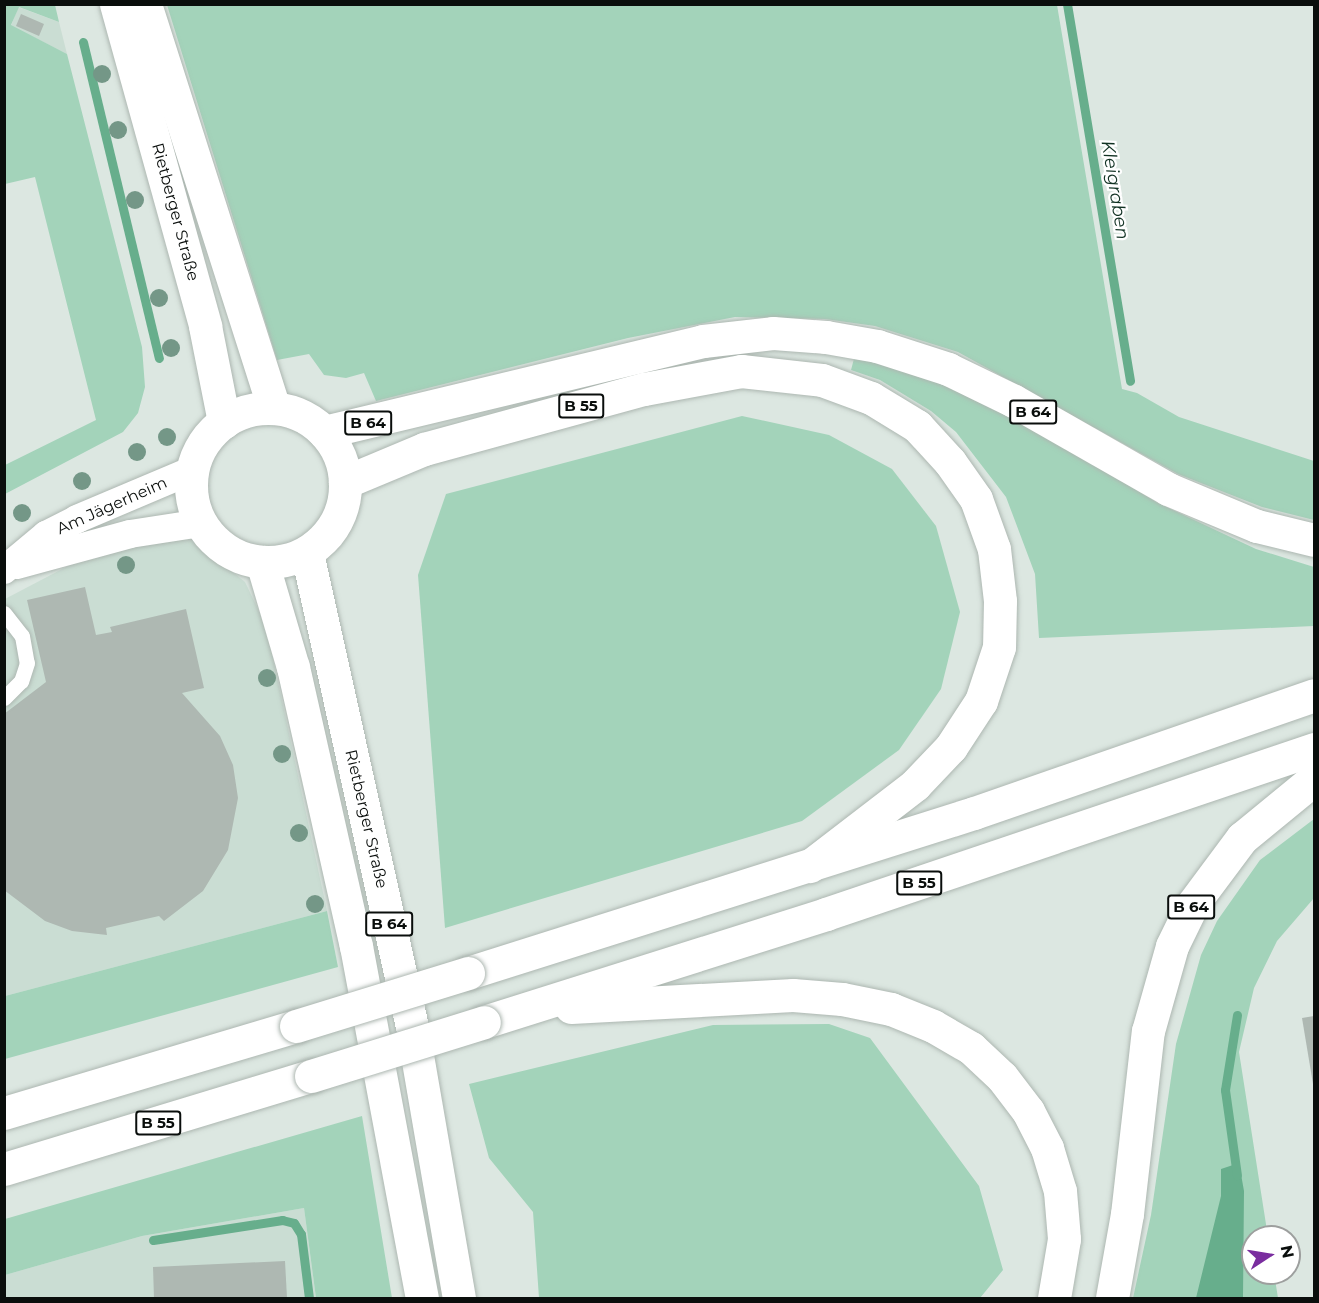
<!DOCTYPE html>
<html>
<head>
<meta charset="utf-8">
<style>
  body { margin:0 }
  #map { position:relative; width:1319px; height:1303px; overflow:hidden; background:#dce7e1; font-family:Montserrat,sans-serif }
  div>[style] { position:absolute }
  .built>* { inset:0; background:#caddd3 }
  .green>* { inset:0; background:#a3d3ba }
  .water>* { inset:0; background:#67ae8c }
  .stream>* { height:9px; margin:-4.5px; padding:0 4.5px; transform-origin:4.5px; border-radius:4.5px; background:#67ae8c }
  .building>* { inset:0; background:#aeb8b2 }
  .roads { filter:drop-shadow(0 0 2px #adb7b1) drop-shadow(0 0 2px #adb7b1) }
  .service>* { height:15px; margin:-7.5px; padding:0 7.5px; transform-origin:7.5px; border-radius:7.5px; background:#fff }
  .minor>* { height:28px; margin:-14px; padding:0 14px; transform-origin:14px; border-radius:14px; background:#fff }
  .tertiary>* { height:33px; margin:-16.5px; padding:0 16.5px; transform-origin:16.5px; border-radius:16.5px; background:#fff }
  .primary>* { height:33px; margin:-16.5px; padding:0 16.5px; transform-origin:16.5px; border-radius:16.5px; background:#fff }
  .primary>.ring { margin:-16.5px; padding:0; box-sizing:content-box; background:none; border:33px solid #fff; border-radius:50% }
  .trunk>* { height:33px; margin:-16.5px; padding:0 16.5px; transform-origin:16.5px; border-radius:16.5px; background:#fff }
  .bridges { filter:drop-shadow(0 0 2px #adb7b1) drop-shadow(0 0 2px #adb7b1) }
  .trunk-bridge>* { height:33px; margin:-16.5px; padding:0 16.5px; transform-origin:16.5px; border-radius:16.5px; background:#fff }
  .trees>* { width:18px; height:18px; margin:-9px; border-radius:50%; background:#749787 }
  span { translate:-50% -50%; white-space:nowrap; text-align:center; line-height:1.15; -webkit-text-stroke:4.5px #fff; paint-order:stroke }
  .shield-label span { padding:2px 4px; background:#fff; border:2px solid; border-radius:4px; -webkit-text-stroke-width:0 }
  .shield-label { font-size:15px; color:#0a0e0c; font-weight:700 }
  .street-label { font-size:16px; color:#0a0e0c }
  .water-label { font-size:18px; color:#113223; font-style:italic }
  .frame { position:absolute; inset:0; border:6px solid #0a0e0c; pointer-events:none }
  .north { position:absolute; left:1241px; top:1225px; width:60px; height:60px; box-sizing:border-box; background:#fff; border:2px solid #9d9f9e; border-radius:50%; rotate:78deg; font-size:16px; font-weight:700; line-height:24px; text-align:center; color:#0a0e0c }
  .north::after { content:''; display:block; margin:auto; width:21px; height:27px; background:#7a2d9f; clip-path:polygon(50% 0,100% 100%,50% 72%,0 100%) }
</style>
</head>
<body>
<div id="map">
  <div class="built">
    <div style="clip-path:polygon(18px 7px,59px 22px,67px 54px,11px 26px)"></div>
    <div style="clip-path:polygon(191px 538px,245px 582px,266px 626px,327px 911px,5px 996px,5px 599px,85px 557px,135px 544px)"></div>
    <div style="clip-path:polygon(304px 1208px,316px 1298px,5px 1298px,5px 1275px,142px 1236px)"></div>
  </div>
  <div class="green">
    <div style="clip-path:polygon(5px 4px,55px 5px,59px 22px,19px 7px,11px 25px,67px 54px,142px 347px,145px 387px,138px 413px,123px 432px,5px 494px,5px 465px,96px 420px,35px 177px,5px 184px)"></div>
    <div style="clip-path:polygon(167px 5px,1057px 5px,1122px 389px,1137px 393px,1179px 417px,1314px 461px,1314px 520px,1262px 507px,1178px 474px,958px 352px,875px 326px,825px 319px,735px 317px,628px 338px,376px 401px,364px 373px,346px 378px,324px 375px,309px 354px,277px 360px)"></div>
    <div style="clip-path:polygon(855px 355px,938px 379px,1005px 413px,1158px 503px,1256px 549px,1314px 567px,1314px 626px,1039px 638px,1035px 574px,1006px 497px,956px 432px,931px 411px,880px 380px,851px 370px)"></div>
    <div style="clip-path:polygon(742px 416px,829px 435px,892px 469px,936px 526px,960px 612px,941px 689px,899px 750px,802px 821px,445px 928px,418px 575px,446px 494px)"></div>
    <div style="clip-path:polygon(1314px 819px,1314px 898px,1277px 941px,1254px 988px,1239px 1052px,1268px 1237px,1253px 1237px,1253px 1273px,1274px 1273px,1278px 1298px,1133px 1298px,1151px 1215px,1176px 1044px,1201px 955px,1217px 921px,1260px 860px)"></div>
    <div style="clip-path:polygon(327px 911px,338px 967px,5px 1059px,5px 996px)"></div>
    <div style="clip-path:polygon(829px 1024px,870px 1038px,979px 1186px,1003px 1270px,980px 1298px,539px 1298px,533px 1212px,489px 1158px,469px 1084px,713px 1025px)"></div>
    <div style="clip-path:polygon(362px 1116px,392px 1298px,316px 1298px,304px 1208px,142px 1236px,5px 1275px,5px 1219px)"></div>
  </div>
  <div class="water">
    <div style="clip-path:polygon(1239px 1163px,1244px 1191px,1243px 1298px,1196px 1298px,1221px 1196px,1221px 1169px)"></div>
  </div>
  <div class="stream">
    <div style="left:1067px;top:4px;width:382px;rotate:80.5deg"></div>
    <div style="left:83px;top:42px;width:325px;rotate:76.5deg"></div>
    <div style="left:1237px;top:1015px;width:76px;rotate:99.1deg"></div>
    <div style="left:1225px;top:1090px;width:86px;rotate:82deg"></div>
    <div style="left:153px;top:1240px;width:131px;rotate:-8.8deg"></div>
    <div style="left:282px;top:1220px;width:12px;rotate:14deg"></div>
    <div style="left:294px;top:1223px;width:13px;rotate:58deg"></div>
    <div style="left:301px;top:1234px;width:64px;rotate:82.9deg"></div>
  </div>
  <div class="building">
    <div style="clip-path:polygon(21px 14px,44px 24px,39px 36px,16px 26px)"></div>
    <div style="clip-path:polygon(85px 587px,96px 635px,112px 632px,110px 627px,186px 609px,204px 688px,182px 693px,220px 736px,233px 765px,238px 798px,228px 850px,203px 891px,164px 921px,159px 916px,106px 928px,107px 935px,72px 931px,45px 921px,4px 890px,4px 714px,46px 682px,27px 600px)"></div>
    <div style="clip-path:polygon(1314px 1016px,1314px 1084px,1313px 1084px,1302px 1018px)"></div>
    <div style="clip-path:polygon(285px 1261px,287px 1298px,154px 1298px,153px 1267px)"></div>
  </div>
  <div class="roads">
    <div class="service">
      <div style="left:4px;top:613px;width:29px;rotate:52deg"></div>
      <div style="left:22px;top:636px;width:27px;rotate:80deg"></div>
      <div style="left:27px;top:663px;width:19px;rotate:108deg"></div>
      <div style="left:21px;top:681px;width:24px;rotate:135deg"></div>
    </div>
    <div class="minor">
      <div style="left:17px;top:565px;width:117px;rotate:-15.3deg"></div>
      <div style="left:130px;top:534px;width:72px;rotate:-8.8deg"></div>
      <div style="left:4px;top:570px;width:55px;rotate:-39.8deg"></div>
      <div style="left:46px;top:535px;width:35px;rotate:-27deg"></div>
      <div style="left:77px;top:519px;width:126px;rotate:-22.9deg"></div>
    </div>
    <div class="tertiary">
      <div style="left:116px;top:4px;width:334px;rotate:74.5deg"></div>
      <div style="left:205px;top:326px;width:98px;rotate:78.8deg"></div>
      <div style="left:145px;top:4px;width:424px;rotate:72.3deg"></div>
    </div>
    <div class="primary">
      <div class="ring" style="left:191px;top:408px;width:121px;height:121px"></div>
      <div style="left:307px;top:553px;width:491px;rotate:77.5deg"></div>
      <div style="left:413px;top:1032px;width:270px;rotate:80.2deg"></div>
      <div style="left:262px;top:562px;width:109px;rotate:73.6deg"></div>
      <div style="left:293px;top:667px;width:286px;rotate:77.3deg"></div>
      <div style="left:356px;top:946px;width:358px;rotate:79.4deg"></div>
    </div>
    <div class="trunk">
      <div style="left:324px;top:432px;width:390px;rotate:-13.5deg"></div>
      <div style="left:703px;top:341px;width:70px;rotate:-6.5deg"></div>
      <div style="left:773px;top:333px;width:53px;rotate:4.3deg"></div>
      <div style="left:826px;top:337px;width:52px;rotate:10deg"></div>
      <div style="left:877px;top:346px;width:75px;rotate:17.9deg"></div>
      <div style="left:948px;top:369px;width:73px;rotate:25.9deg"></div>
      <div style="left:1014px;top:401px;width:177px;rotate:29.7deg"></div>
      <div style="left:1168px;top:489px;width:96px;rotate:22.6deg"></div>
      <div style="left:1257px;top:526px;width:59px;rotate:13.8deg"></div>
      <div style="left:345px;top:482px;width:86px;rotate:-22.7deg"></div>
      <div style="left:424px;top:449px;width:228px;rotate:-15.3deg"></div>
      <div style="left:644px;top:389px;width:99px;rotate:-10.5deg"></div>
      <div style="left:741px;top:371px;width:81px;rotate:6.3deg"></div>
      <div style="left:822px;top:380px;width:52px;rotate:20.2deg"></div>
      <div style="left:871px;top:398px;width:54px;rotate:31.3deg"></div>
      <div style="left:917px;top:426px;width:49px;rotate:47.5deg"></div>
      <div style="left:950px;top:462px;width:45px;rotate:54.9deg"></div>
      <div style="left:976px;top:499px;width:53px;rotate:70.2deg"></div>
      <div style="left:994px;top:549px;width:52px;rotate:83.4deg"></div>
      <div style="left:1000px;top:601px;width:46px;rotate:91.2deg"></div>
      <div style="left:999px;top:647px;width:57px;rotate:108.4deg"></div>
      <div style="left:981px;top:701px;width:55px;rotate:123.1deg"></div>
      <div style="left:951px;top:747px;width:52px;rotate:133.5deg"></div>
      <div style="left:915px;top:785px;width:133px;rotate:142.4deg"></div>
      <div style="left:468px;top:973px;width:531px;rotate:-17.55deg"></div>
      <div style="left:974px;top:813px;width:360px;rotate:-19.1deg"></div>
      <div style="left:571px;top:1007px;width:222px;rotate:-3.1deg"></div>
      <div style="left:793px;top:995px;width:49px;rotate:4.7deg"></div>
      <div style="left:842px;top:999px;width:50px;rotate:11.5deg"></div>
      <div style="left:891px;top:1009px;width:45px;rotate:22deg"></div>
      <div style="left:933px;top:1026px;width:44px;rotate:30.1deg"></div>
      <div style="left:971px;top:1048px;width:42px;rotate:43.1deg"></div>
      <div style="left:1002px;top:1077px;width:43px;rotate:52.6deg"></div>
      <div style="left:1028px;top:1111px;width:42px;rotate:62.8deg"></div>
      <div style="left:1047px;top:1148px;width:45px;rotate:73.2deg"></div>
      <div style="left:1060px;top:1191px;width:48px;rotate:85.2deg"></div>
      <div style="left:1064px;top:1239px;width:60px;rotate:99.6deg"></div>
      <div style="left:484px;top:1022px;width:359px;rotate:-17.5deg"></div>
      <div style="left:826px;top:914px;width:515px;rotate:-18.68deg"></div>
      <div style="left:4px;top:1113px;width:305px;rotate:-16.6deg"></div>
      <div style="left:4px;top:1169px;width:321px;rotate:-16.9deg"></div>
      <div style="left:1112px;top:1298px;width:85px;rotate:-79.9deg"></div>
      <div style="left:1127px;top:1214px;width:184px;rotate:-83.5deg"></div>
      <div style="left:1148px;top:1031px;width:88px;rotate:-74.2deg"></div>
      <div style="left:1172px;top:946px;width:46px;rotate:-64deg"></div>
      <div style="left:1192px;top:905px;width:84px;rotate:-53.3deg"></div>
      <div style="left:1242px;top:838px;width:93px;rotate:-39.3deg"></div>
    </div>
  </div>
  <div class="bridges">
    <div class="trunk-bridge">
      <div style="left:296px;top:1026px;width:180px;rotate:-17.1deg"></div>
      <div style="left:311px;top:1076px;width:181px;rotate:-17.3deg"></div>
    </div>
  </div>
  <div class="trees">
    <div style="left:102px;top:74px"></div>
    <div style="left:118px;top:130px"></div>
    <div style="left:135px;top:200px"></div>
    <div style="left:159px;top:298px"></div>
    <div style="left:171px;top:348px"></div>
    <div style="left:167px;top:437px"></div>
    <div style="left:137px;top:452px"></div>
    <div style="left:82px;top:481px"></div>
    <div style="left:22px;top:513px"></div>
    <div style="left:126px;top:565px"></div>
    <div style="left:267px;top:678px"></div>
    <div style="left:282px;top:754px"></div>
    <div style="left:299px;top:833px"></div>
    <div style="left:315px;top:904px"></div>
  </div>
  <div class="shield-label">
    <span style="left:581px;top:406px">B 55</span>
    <span style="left:1033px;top:412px">B 64</span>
    <span style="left:368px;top:423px">B 64</span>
    <span style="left:919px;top:883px">B 55</span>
    <span style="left:1191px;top:907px">B 64</span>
    <span style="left:389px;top:924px">B 64</span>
    <span style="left:158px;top:1123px">B 55</span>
  </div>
  <div class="street-label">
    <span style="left:175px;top:212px;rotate:75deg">Rietberger Straße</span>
    <span style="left:112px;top:506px;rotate:-24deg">Am Jägerheim</span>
    <span style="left:366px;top:819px;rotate:77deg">Rietberger Straße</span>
  </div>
  <div class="water-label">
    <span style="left:1115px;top:190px;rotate:81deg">Kleigraben</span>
  </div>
  <div class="frame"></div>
  <div class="north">N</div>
</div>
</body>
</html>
